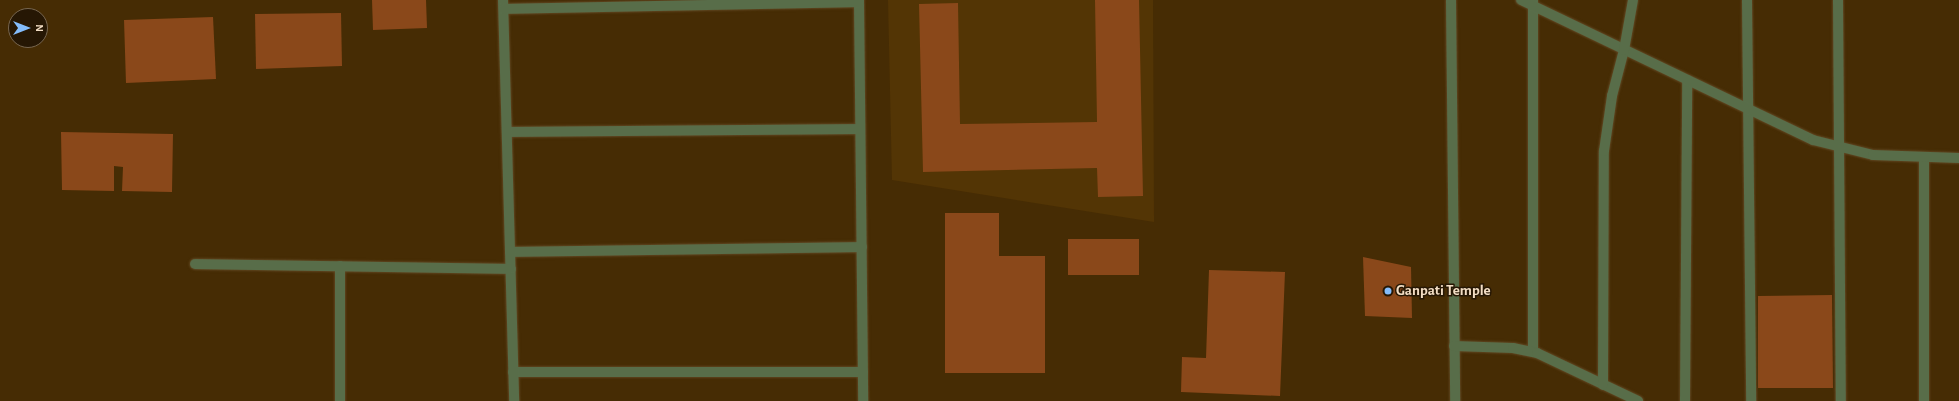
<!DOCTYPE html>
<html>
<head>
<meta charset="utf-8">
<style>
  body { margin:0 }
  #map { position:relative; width:1959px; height:401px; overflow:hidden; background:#462c04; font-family:"Alegreya Sans",sans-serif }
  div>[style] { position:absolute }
  .built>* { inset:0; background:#533505 }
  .building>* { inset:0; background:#8a481a }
  .roads { filter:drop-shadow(0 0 1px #614823) drop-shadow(0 0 1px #614823) }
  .service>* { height:10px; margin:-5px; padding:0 5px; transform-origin:5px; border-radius:5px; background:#586d49 }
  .minor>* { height:10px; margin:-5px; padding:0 5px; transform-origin:5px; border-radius:5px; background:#586d49 }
  .dots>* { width:11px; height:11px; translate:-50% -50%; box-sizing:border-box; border:2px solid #261704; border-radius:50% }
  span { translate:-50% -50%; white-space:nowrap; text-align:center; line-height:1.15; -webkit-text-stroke:3px #261704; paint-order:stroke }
  .poi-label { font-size:15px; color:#f1dcc3; font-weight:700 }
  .left { translate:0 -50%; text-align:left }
  .north { position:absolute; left:8px; top:8px; width:40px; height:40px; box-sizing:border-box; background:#261704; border:1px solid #776650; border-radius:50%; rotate:90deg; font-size:11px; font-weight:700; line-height:16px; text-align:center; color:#f1dcc3 }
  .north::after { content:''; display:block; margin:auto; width:14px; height:18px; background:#84bcfb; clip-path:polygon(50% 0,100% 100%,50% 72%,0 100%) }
</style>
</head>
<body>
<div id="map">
  <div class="built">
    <div style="clip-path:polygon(888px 0,1153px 0,1154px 222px,892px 180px)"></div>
  </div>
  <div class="building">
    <div style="clip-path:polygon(372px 0,426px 0,427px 28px,373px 30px)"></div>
    <div style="clip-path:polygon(1095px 0,1139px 0,1143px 196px,1098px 197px,1097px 168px,923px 172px,919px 4px,958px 3px,960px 124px,1097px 122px)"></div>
    <div style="clip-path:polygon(341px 13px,342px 66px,256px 69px,255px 14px)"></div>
    <div style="clip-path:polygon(213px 17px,216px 79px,126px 83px,124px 20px)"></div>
    <div style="clip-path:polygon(61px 132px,173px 134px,172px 192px,122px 191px,123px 167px,114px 166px,114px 191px,62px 190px)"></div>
    <div style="clip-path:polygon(945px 213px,999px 213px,999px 256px,1045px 256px,1045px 373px,945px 373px)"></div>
    <div style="clip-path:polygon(1068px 239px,1139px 239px,1139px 275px,1068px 275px)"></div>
    <div style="clip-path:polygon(1363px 257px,1411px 267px,1412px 318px,1365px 316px)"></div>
    <div style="clip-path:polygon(1209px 270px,1285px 272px,1280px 396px,1181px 392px,1182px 357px,1206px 358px)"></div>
    <div style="clip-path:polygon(1832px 295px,1833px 388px,1758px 388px,1758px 296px)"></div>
  </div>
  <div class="roads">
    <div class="service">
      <div style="left:1747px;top:0;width:401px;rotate:89.4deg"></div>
      <div style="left:508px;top:132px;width:352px;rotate:-0.5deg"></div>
      <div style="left:1924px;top:157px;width:244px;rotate:90deg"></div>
      <div style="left:510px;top:252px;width:352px;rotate:-0.8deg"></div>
      <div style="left:340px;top:266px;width:135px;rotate:90deg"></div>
      <div style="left:1533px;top:352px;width:352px;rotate:-90deg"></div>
      <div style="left:513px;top:372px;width:350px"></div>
      <div style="left:1685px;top:401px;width:321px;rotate:-89.6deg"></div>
    </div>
    <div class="minor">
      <div style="left:503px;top:0;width:401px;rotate:88.4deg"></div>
      <div style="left:859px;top:0;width:401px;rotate:89.4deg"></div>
      <div style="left:1451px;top:0;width:401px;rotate:89.4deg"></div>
      <div style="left:1521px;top:0;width:324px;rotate:25.6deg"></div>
      <div style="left:1813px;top:140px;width:62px;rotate:14deg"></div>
      <div style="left:1873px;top:155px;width:86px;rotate:2deg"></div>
      <div style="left:1838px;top:0;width:401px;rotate:89.6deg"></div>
      <div style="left:504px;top:9px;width:355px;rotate:-1.1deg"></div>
      <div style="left:195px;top:264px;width:316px;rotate:0.9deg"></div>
      <div style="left:1454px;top:346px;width:59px;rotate:1.9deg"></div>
      <div style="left:1513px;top:348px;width:25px;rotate:12deg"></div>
      <div style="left:1537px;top:353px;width:112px;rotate:25.4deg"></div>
      <div style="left:1603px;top:385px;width:234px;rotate:-89.8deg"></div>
      <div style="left:1604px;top:151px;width:56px;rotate:-81.7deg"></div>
      <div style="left:1612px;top:96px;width:48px;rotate:-75.4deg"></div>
      <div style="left:1624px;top:50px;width:51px;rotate:-79.8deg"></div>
    </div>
  </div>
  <div class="dots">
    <div style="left:1388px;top:291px;background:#84bcfb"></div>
  </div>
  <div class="poi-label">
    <span class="left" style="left:1396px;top:291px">Ganpati Temple</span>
  </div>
  <div class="north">N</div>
</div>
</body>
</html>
